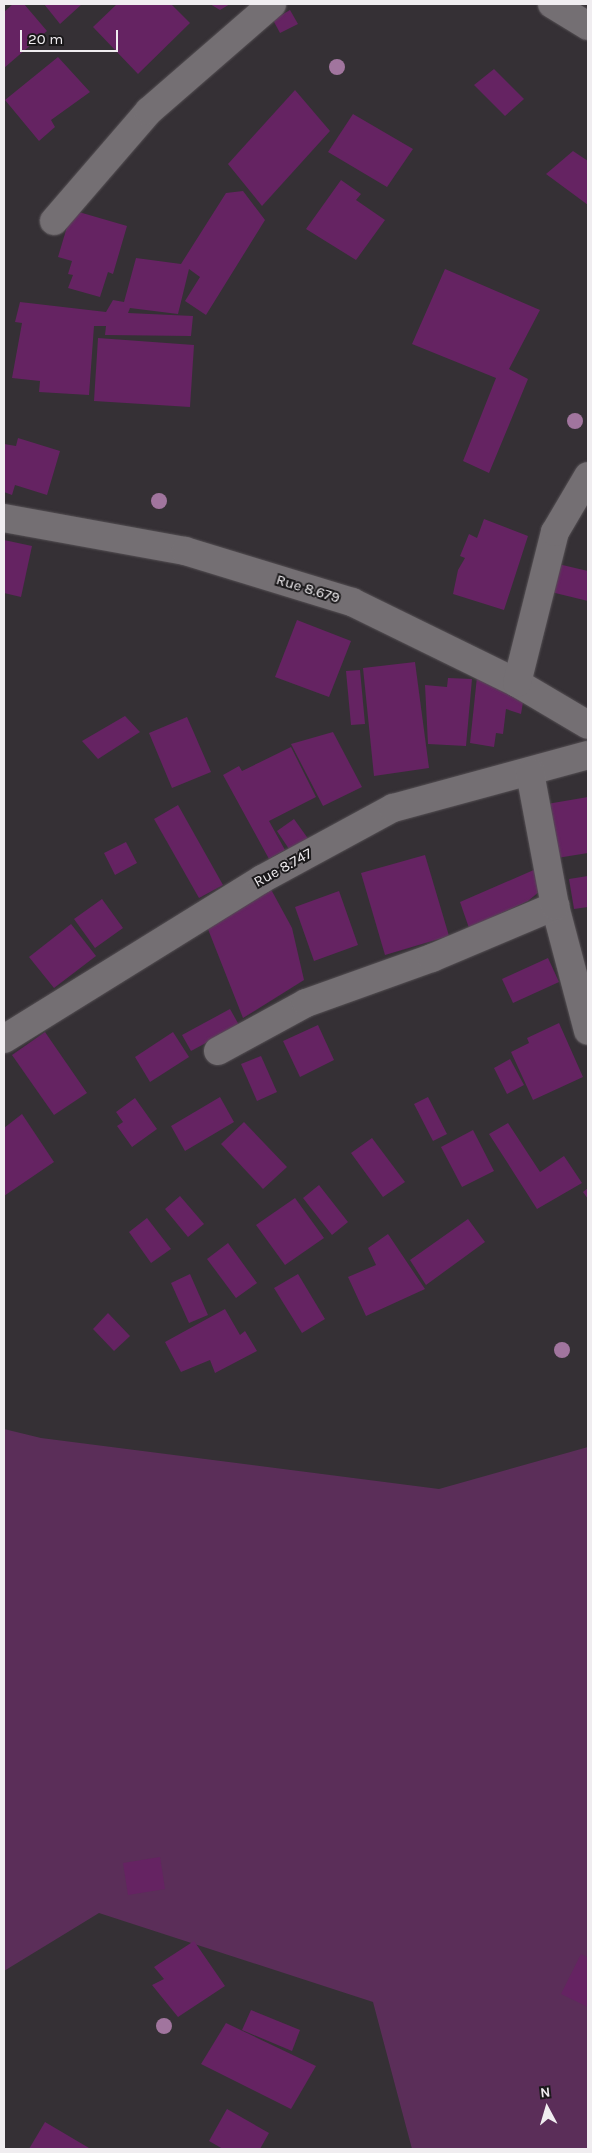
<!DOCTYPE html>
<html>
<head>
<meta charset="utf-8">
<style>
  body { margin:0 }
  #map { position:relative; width:592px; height:2153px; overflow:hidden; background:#353035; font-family:Karla,sans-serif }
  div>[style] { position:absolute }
  .green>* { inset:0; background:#5b2e59 }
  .building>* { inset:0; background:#652362 }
  .roads { filter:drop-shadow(0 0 1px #544f53) drop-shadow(0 0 1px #544f53) }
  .street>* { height:28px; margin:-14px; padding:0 14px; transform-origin:14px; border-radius:14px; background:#746f73 }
  .trees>* { width:16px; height:16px; margin:-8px; border-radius:50%; background:#a1759e }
  span { translate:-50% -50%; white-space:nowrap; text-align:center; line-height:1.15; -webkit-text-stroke:4px #1b191b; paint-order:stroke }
  .street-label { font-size:15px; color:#f0edf0 }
  .frame { position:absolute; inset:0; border:5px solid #f0edf0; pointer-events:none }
  .north { position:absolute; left:522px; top:2083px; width:50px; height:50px; -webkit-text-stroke:4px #1b191b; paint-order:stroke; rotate:354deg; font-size:14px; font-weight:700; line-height:20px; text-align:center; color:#f0edf0 }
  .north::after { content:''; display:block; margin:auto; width:18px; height:22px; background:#f0edf0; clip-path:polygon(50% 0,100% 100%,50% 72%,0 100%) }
  .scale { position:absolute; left:20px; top:30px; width:98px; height:22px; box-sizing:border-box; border:2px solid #f0edf0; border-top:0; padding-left:6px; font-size:15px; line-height:18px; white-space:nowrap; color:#f0edf0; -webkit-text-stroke:4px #1b191b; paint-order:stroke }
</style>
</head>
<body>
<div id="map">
  <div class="green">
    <div style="clip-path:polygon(4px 1429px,41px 1438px,439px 1489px,588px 1447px,588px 2149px,412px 2149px,373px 2002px,99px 1913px,4px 1971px)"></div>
  </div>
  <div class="building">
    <div style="clip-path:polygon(13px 4px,24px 4px,47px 31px,4px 68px,4px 12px)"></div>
    <div style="clip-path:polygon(44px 4px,82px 4px,60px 24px)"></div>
    <div style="clip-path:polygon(117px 4px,171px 4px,190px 23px,138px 74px,93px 27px)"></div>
    <div style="clip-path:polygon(210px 4px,230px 4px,220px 10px)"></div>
    <div style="clip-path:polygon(290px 10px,298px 24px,280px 33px,273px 20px)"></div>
    <div style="clip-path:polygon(58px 57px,90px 92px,51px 120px,55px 127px,39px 141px,5px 100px)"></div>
    <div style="clip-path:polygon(494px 69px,524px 99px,505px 116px,474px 85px)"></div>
    <div style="clip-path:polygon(295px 90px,330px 131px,262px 206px,228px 164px)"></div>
    <div style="clip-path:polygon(353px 114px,413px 149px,387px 187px,328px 152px)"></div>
    <div style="clip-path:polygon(573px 151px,588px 161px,588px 205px,546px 174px)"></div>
    <div style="clip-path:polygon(341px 180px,361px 194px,356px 200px,385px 220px,356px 260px,306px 229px)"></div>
    <div style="clip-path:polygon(243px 191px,265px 220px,206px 315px,185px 301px,200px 277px,189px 269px,178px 314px,130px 308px,128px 313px,193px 316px,191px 336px,105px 335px,106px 326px,94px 326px,89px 395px,39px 392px,40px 381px,12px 378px,22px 323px,15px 322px,20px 302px,106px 312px,113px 300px,124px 302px,136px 258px,181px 264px,226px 193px)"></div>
    <div style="clip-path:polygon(72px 210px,127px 226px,113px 274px,108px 272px,100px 297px,68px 288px,73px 275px,68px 274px,72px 261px,58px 257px)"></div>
    <div style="clip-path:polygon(445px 269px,540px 310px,509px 369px,528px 379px,489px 473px,463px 461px,496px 378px,412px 344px)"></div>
    <div style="clip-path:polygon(98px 338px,194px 345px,190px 407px,94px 401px)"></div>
    <div style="clip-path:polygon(18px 438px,60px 451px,47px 495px,15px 485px,12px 495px,4px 492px,4px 444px,16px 446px)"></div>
    <div style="clip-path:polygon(484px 519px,528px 536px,504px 610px,453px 594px,458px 570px,465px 558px,460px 556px,469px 534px,477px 538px)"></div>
    <div style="clip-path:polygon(4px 540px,32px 546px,21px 597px,4px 593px)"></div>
    <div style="clip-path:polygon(558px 564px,588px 571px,588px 601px,551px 592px)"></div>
    <div style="clip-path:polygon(297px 620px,351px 641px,329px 697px,275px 677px)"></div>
    <div style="clip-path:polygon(415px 662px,429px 768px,374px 776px,363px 668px)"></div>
    <div style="clip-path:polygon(360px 670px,365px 724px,351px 725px,346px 671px)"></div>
    <div style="clip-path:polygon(477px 677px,524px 696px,521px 714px,506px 709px,503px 734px,496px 733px,494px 747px,470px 743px)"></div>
    <div style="clip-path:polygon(448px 678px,472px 679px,466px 746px,428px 744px,425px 685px,447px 687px)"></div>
    <div style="clip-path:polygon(125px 716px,140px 732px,98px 759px,82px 741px)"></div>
    <div style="clip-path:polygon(187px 717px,211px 772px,172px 788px,149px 733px)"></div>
    <div style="clip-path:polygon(333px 732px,362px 787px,323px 806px,291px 744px)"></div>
    <div style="clip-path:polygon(291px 747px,316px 797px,269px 821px,285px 850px,269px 859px,223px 775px,239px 766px,242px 771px)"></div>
    <div style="clip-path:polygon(588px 797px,588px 853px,557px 858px,547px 804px)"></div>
    <div style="clip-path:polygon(178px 805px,223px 885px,199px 898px,154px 819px)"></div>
    <div style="clip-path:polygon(294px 819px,309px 840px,291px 852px,277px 831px)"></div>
    <div style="clip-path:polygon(126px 842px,137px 863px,115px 875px,104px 853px)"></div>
    <div style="clip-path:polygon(425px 855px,449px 936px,385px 955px,361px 873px)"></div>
    <div style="clip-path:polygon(536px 869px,540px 891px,528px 901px,469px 928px,460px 902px)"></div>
    <div style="clip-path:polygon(588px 876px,588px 907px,574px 909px,569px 879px)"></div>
    <div style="clip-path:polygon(267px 882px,292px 928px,304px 980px,243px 1018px,204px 919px)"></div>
    <div style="clip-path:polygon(339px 891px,358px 945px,314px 961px,295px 907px)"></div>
    <div style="clip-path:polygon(102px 899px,123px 928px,95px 948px,74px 919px)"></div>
    <div style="clip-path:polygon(71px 924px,96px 956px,54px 988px,29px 957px)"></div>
    <div style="clip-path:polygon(548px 958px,559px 982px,513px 1003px,502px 979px)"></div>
    <div style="clip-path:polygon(230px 1009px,239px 1025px,191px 1051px,182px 1035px)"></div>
    <div style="clip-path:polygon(559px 1023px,583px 1077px,533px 1100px,511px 1052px,529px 1043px,527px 1038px)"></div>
    <div style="clip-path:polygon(318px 1025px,334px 1060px,300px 1077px,283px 1041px)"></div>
    <div style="clip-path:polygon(45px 1032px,87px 1093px,54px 1115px,12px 1055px)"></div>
    <div style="clip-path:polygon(173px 1032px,189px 1057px,150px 1082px,135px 1057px)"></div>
    <div style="clip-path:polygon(261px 1056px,277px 1092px,257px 1101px,241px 1064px)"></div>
    <div style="clip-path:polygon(510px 1059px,524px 1085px,507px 1094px,494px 1068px)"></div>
    <div style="clip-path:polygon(220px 1097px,234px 1122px,185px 1151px,171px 1126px)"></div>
    <div style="clip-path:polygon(428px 1097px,447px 1134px,433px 1141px,414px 1104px)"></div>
    <div style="clip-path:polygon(135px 1098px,157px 1129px,132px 1147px,117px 1126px,123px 1122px,116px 1112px)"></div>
    <div style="clip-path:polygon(22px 1114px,54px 1162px,4px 1196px,4px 1128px)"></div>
    <div style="clip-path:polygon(244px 1122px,287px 1167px,263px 1189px,221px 1144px)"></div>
    <div style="clip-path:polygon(508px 1123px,540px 1172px,564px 1156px,582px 1183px,537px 1209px,489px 1134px)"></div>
    <div style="clip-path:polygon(473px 1130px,494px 1171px,462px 1187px,441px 1147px)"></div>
    <div style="clip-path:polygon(372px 1138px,405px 1182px,383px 1197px,351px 1153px)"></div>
    <div style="clip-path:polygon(319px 1185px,348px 1222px,332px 1235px,303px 1198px)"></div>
    <div style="clip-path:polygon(588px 1188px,588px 1199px,583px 1192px)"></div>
    <div style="clip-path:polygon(180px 1196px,204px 1224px,188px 1237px,165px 1209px)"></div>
    <div style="clip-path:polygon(295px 1198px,324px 1238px,285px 1265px,256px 1225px)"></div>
    <div style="clip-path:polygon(147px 1218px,171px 1249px,151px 1263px,129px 1232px)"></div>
    <div style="clip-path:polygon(468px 1219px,485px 1242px,426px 1285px,410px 1260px)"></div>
    <div style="clip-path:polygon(388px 1234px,425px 1289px,366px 1316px,348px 1277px,376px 1265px,368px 1248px)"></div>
    <div style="clip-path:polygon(228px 1243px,257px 1283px,236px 1298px,207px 1259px)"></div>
    <div style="clip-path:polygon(190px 1274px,208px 1315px,189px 1323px,171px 1283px)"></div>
    <div style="clip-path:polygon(298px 1274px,325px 1319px,302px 1333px,274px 1288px)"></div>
    <div style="clip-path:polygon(225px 1309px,240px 1335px,245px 1331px,257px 1351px,215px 1373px,210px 1360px,181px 1372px,165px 1342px)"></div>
    <div style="clip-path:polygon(108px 1313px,130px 1336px,114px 1351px,93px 1329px)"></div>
    <div style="clip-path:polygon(160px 1857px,165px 1889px,128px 1895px,123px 1863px)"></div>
    <div style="clip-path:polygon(194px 1941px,225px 1986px,178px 2017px,152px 1985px,164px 1979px,154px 1967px)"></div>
    <div style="clip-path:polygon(581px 1954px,588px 1958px,588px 2007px,561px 1994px)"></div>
    <div style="clip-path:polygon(251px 2010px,300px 2030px,292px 2051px,242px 2030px)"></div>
    <div style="clip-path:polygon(226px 2023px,316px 2066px,291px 2109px,201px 2064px)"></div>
    <div style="clip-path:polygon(227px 2109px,269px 2133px,260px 2149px,223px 2149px,209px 2141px)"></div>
    <div style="clip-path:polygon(45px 2122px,89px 2148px,88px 2149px,29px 2149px)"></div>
  </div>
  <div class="roads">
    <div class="street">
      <div style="left:552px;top:4px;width:42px;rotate:31.4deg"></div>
      <div style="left:54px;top:221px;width:145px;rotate:-49.2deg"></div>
      <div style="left:149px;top:111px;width:163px;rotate:-41deg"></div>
      <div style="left:4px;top:518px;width:184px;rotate:10.3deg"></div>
      <div style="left:185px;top:551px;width:175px;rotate:17deg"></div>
      <div style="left:352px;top:602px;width:184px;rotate:26.1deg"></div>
      <div style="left:517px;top:683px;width:82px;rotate:30.6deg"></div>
      <div style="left:517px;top:683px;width:156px;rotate:-75.9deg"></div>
      <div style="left:555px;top:532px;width:65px;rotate:-59.5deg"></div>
      <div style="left:555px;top:906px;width:129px;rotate:75.2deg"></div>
      <div style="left:4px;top:1039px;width:304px;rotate:-31.8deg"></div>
      <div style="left:262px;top:879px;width:149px;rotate:-28.5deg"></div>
      <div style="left:393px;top:808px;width:202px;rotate:-15.2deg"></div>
      <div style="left:218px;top:1051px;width:100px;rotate:-28.6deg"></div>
      <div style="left:306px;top:1003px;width:134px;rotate:-19.7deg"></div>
      <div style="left:432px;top:958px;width:134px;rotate:-22.9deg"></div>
      <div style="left:555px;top:906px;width:136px;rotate:-100.6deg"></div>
    </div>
  </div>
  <div class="trees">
    <div style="left:337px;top:67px"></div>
    <div style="left:575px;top:421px"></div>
    <div style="left:159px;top:501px"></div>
    <div style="left:562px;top:1350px"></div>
    <div style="left:164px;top:2026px"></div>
  </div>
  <div class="street-label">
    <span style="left:308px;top:589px;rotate:17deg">Rue 8.679</span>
    <span style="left:283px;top:868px;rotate:-29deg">Rue 8.747</span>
  </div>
  <div class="frame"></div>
  <div class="north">N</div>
  <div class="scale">20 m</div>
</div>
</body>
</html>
